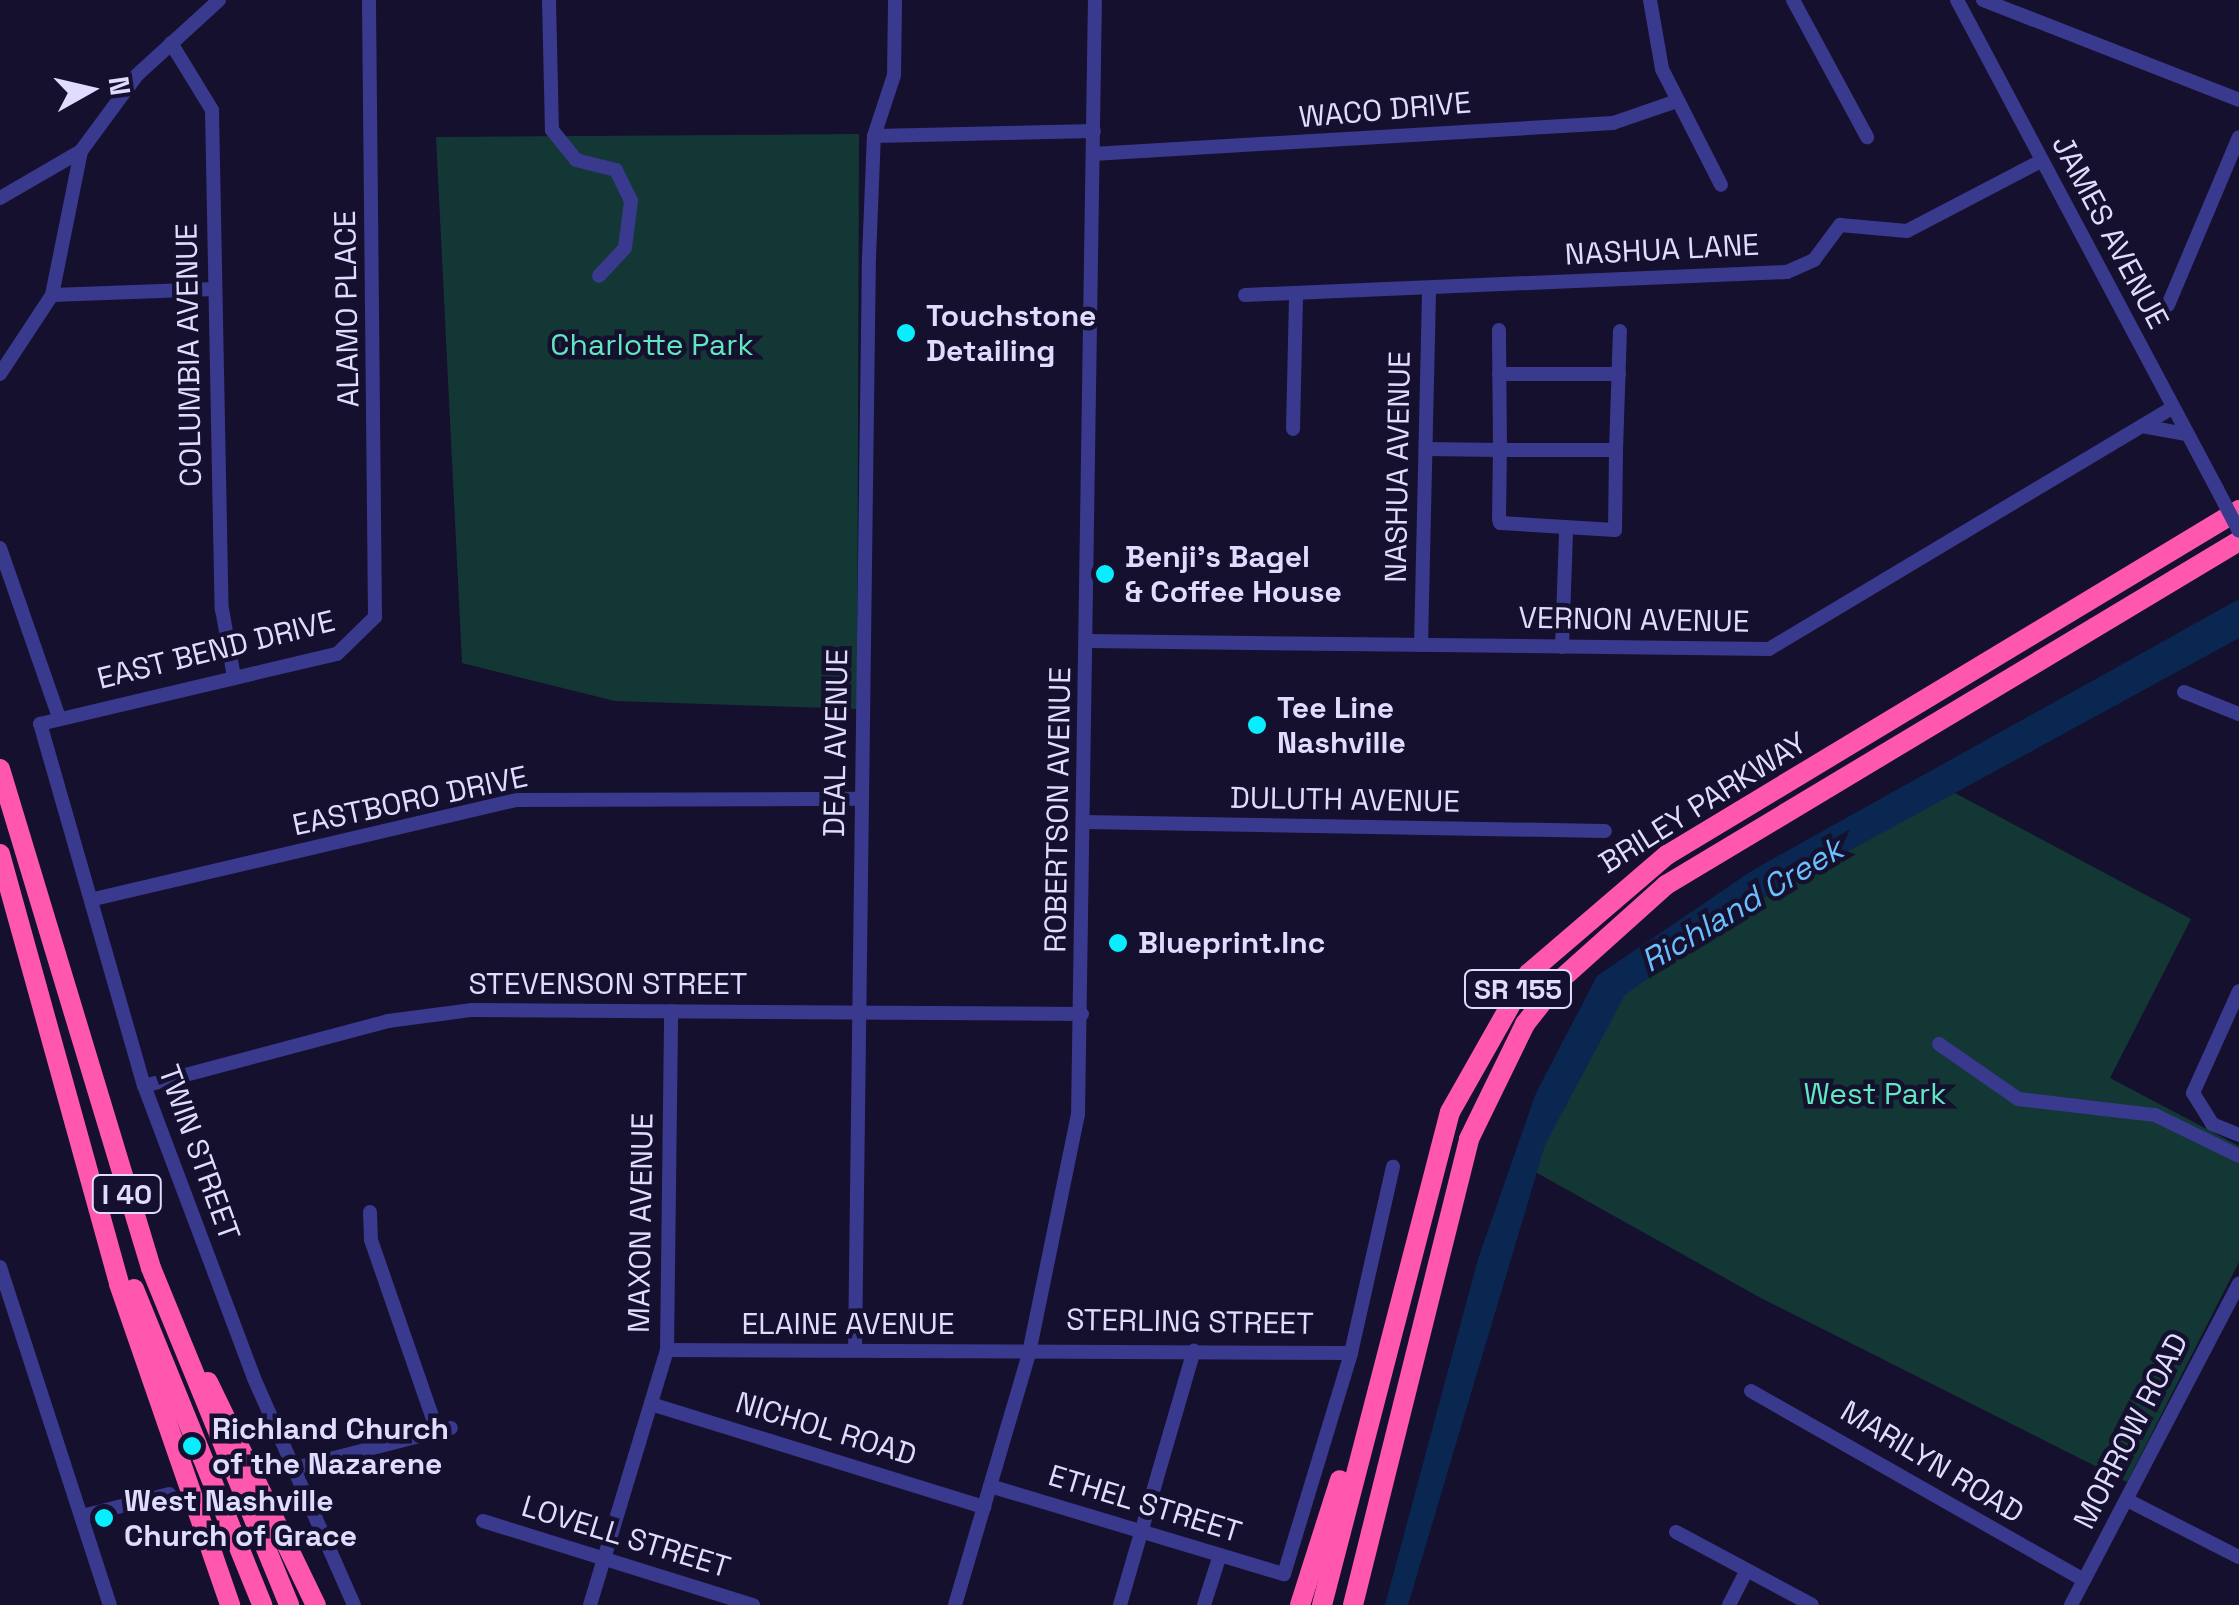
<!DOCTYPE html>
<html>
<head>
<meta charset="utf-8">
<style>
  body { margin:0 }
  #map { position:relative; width:2239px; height:1605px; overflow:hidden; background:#14102d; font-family:"Space Grotesk",sans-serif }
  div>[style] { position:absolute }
  .green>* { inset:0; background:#133735 }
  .water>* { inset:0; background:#0a2752 }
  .minor>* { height:14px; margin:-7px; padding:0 7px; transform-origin:7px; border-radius:7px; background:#39398e }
  .highway>* { height:20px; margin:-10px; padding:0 10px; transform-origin:10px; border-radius:10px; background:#ff57ad }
  .minor-bridge>* { height:14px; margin:-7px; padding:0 7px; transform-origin:7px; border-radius:7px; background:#39398e }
  .dots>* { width:28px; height:28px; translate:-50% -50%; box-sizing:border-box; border:5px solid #14102d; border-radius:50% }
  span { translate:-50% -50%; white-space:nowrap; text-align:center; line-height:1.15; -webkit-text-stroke:9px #14102d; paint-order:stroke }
  .shield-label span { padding:2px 8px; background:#14102d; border:2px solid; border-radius:8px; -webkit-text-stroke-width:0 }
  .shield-label { font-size:28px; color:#dfdcff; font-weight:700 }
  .street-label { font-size:30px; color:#dfdcff }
  .poi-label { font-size:30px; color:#dfdcff; font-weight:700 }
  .left { translate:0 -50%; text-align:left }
  .park-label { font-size:30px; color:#60e7c1 }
  .water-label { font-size:32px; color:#6abfff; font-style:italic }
  .north { position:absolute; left:40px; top:40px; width:100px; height:100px; -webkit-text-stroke:8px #14102d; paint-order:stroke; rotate:82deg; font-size:28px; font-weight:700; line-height:40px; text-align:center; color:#dfdcff }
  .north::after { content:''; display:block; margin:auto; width:35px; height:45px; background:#dfdcff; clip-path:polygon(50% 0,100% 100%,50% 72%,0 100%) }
</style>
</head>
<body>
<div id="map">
  <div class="green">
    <div style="clip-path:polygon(859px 134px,857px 709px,615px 701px,462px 663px,436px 137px)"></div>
    <div style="clip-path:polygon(1953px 792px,2191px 919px,2110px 1078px,2239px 1146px,2239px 1262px,2127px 1482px,1759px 1297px,1530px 1169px,1626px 983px,1732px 903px)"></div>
  </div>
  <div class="water">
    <div style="clip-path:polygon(2239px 599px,2239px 638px,1750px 905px,1625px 995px,1545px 1145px,1408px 1605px,1385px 1605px,1478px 1259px,1536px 1093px,1597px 976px,1753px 870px)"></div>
  </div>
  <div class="minor">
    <div style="left:549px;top:0;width:130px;rotate:88.7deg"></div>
    <div style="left:552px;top:130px;width:38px;rotate:51deg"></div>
    <div style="left:576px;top:160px;width:41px;rotate:14deg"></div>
    <div style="left:616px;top:170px;width:34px;rotate:64deg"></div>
    <div style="left:631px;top:201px;width:47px;rotate:97.3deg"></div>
    <div style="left:625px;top:248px;width:38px;rotate:133deg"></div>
    <div style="left:1650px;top:0;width:70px;rotate:80.1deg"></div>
    <div style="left:1662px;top:69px;width:130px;rotate:63deg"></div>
    <div style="left:1793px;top:0;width:156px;rotate:61.6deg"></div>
    <div style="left:1957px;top:0;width:554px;rotate:62deg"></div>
    <div style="left:1983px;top:0;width:275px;rotate:21.3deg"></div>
    <div style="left:171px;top:43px;width:79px;rotate:58.5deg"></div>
    <div style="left:212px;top:110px;width:499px;rotate:88.9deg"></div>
    <div style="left:222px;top:609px;width:69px;rotate:80deg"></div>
    <div style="left:874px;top:136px;width:220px;rotate:-1.3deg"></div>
    <div style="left:1093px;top:154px;width:521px;rotate:-3.41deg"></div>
    <div style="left:1613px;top:123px;width:68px;rotate:-19deg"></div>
    <div style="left:0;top:198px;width:94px;rotate:-30.1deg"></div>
    <div style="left:52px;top:295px;width:163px;rotate:-2.1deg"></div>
    <div style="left:1245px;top:295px;width:542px;rotate:-2.43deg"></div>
    <div style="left:1787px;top:272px;width:30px;rotate:-24deg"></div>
    <div style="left:1814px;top:260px;width:44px;rotate:-53.4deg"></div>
    <div style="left:1840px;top:225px;width:67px;rotate:5.1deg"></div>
    <div style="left:1907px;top:231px;width:151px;rotate:-27.6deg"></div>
    <div style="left:2168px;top:305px;width:182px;rotate:-67.1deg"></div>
    <div style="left:0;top:374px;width:95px;rotate:-56.6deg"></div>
    <div style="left:52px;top:295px;width:147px;rotate:-78.6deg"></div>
    <div style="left:81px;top:151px;width:94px;rotate:-53.6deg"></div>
    <div style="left:137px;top:75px;width:111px;rotate:-42.4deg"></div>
    <div style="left:1499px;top:374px;width:120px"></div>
    <div style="left:2142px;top:426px;width:45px;rotate:10.3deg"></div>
    <div style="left:1293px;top:429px;width:135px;rotate:-88.7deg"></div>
    <div style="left:1426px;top:449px;width:74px;rotate:0.8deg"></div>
    <div style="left:1500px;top:450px;width:116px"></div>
    <div style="left:1616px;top:450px;width:80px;rotate:90.7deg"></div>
    <div style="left:1615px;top:530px;width:115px;rotate:-176.5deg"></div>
    <div style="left:1500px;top:523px;width:4px;rotate:-104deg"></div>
    <div style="left:1499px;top:519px;width:69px;rotate:-89.2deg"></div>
    <div style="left:1500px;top:450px;width:120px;rotate:-90.5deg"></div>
    <div style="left:1616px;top:450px;width:119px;rotate:-88.1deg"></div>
    <div style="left:0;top:548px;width:179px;rotate:70.8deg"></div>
    <div style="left:1088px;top:641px;width:681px;rotate:0.67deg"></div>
    <div style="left:1769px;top:649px;width:470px;rotate:-30.9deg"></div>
    <div style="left:1421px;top:645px;width:354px;rotate:-88.7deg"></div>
    <div style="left:1562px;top:647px;width:117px;rotate:-88deg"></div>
    <div style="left:2184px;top:692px;width:59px;rotate:21.8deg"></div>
    <div style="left:1084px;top:822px;width:521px;rotate:0.99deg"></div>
    <div style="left:94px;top:899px;width:433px;rotate:-13.2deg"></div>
    <div style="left:516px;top:800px;width:346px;rotate:-0.2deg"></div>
    <div style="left:2239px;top:991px;width:112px;rotate:114.3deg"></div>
    <div style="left:2193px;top:1093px;width:36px;rotate:58deg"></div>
    <div style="left:2212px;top:1124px;width:29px;rotate:22deg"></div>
    <div style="left:1939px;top:1044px;width:96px;rotate:34.8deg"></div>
    <div style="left:2018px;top:1099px;width:138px;rotate:6.7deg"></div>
    <div style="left:2155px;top:1115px;width:93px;rotate:26deg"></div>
    <div style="left:144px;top:1086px;width:253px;rotate:-14.9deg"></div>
    <div style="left:388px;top:1021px;width:85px;rotate:-7.5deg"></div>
    <div style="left:472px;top:1010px;width:610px;rotate:0.38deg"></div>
    <div style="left:370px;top:1212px;width:28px;rotate:88deg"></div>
    <div style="left:371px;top:1240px;width:202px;rotate:70.9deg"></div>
    <div style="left:0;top:1267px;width:355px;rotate:72deg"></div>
    <div style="left:667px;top:1350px;width:684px;rotate:0.25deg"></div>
    <div style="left:855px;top:1350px;width:1092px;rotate:-89.27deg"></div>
    <div style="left:869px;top:258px;width:122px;rotate:-87.7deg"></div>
    <div style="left:874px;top:136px;width:64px;rotate:-71.8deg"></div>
    <div style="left:894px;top:75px;width:75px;rotate:-89.2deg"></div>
    <div style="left:1751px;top:1391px;width:383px;rotate:29.6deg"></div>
    <div style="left:651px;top:1404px;width:349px;rotate:17.2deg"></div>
    <div style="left:291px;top:1469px;width:165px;rotate:-14.4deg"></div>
    <div style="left:990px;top:1486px;width:307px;rotate:16.7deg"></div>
    <div style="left:1284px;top:1574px;width:231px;rotate:-73.1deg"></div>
    <div style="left:1351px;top:1353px;width:191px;rotate:-77.3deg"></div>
    <div style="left:2127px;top:1500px;width:126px;rotate:27deg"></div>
    <div style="left:82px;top:1516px;width:90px;rotate:-14.2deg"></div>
    <div style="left:483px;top:1521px;width:283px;rotate:17.3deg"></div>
    <div style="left:1676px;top:1532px;width:154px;rotate:28.2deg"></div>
    <div style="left:354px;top:1605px;width:248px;rotate:-113.8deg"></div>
    <div style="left:254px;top:1378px;width:312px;rotate:-110.6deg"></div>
    <div style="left:144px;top:1086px;width:377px;rotate:-106deg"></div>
    <div style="left:40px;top:724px;width:305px;rotate:-13.3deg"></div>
    <div style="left:337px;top:654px;width:53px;rotate:-44.2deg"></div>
    <div style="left:375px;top:617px;width:617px;rotate:-90.56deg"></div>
    <div style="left:590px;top:1605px;width:266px;rotate:-73.2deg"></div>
    <div style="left:667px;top:1350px;width:339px;rotate:-89.3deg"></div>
    <div style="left:955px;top:1605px;width:263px;rotate:-73.6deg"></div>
    <div style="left:1029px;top:1353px;width:243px;rotate:-78.4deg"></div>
    <div style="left:1078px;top:1115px;width:1115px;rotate:-89.13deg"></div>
    <div style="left:1120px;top:1605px;width:265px;rotate:-73.8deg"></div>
    <div style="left:1204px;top:1605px;width:52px;rotate:-72.3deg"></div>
    <div style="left:1729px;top:1605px;width:35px;rotate:-63deg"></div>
    <div style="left:2071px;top:1605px;width:363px;rotate:-62.4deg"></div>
  </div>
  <div class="highway">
    <div style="left:0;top:769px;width:521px;rotate:73.16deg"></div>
    <div style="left:151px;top:1268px;width:364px;rotate:67.7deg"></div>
    <div style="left:0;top:854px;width:446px;rotate:74.5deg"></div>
    <div style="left:119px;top:1284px;width:340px;rotate:70.9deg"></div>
    <div style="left:134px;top:1289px;width:341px;rotate:67.9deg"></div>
    <div style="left:208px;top:1382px;width:248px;rotate:64.2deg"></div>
    <div style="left:1300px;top:1605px;width:131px;rotate:-72.3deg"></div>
    <div style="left:1322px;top:1605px;width:509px;rotate:-75.45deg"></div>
    <div style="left:1450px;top:1112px;width:159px;rotate:-60.5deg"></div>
    <div style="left:1528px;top:974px;width:183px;rotate:-40.6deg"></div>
    <div style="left:1667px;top:855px;width:668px;rotate:-31.1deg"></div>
    <div style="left:1353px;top:1605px;width:480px;rotate:-76deg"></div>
    <div style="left:1469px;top:1139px;width:128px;rotate:-64deg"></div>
    <div style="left:1525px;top:1024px;width:55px;rotate:-51.7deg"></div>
    <div style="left:1559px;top:981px;width:144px;rotate:-41.9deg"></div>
    <div style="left:1666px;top:885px;width:668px;rotate:-30.98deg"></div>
  </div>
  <div class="minor-bridge">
    <div style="left:2217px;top:489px;width:47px;rotate:62.4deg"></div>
  </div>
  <div class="dots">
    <div style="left:906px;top:333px;background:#08eeff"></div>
    <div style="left:1105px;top:574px;background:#08eeff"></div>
    <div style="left:1257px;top:725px;background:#08eeff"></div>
    <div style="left:1118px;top:943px;background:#08eeff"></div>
    <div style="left:192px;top:1446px;background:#08eeff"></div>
    <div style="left:104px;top:1518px;background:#08eeff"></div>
  </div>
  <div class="shield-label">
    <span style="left:1518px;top:989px">SR 155</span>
    <span style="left:127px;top:1194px">I 40</span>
  </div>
  <div class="street-label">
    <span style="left:1385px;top:110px;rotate:-5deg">WACO DRIVE</span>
    <span style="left:2110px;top:232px;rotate:62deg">JAMES AVENUE</span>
    <span style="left:1662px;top:250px;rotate:-3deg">NASHUA LANE</span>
    <span style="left:347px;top:309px;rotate:-91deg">ALAMO PLACE</span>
    <span style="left:189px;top:355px;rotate:-91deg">COLUMBIA AVENUE</span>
    <span style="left:1398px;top:467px;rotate:-89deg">NASHUA AVENUE</span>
    <span style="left:1634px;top:620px;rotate:1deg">VERNON AVENUE</span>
    <span style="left:216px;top:650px;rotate:-14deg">EAST BEND DRIVE</span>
    <span style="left:836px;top:743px;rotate:-89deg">DEAL AVENUE</span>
    <span style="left:1345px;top:800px;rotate:1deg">DULUTH AVENUE</span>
    <span style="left:410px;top:801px;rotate:-12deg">EASTBORO DRIVE</span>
    <span style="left:1703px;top:803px;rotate:-32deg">BRILEY PARKWAY</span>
    <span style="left:1058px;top:810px;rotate:-89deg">ROBERTSON AVENUE</span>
    <span style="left:608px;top:984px">STEVENSON STREET</span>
    <span style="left:199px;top:1153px;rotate:70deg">TWIN STREET</span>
    <span style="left:641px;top:1223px;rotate:-89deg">MAXON AVENUE</span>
    <span style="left:1190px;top:1322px;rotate:1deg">STERLING STREET</span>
    <span style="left:848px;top:1324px">ELAINE AVENUE</span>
    <span style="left:826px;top:1429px;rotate:17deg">NICHOL ROAD</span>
    <span style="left:2131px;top:1431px;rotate:-63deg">MORROW ROAD</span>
    <span style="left:1932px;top:1462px;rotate:31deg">MARILYN ROAD</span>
    <span style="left:1145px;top:1504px;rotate:17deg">ETHEL STREET</span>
    <span style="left:626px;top:1537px;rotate:17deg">LOVELL STREET</span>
  </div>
  <div class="poi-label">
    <span class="left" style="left:926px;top:333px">Touchstone<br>Detailing</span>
    <span class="left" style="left:1125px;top:574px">Benji's Bagel<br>&amp; Coffee House</span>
    <span class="left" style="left:1277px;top:725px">Tee Line<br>Nashville</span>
    <span class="left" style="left:1138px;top:943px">Blueprint.Inc</span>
    <span class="left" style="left:212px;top:1446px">Richland Church<br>of the Nazarene</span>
    <span class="left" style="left:124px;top:1518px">West Nashville<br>Church of Grace</span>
  </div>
  <div class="park-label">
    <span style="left:652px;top:345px">Charlotte Park</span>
    <span style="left:1875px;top:1094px">West Park</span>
  </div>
  <div class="water-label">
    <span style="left:1742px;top:905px;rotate:-31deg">Richland Creek</span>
  </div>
  <div class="north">N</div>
</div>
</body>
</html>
